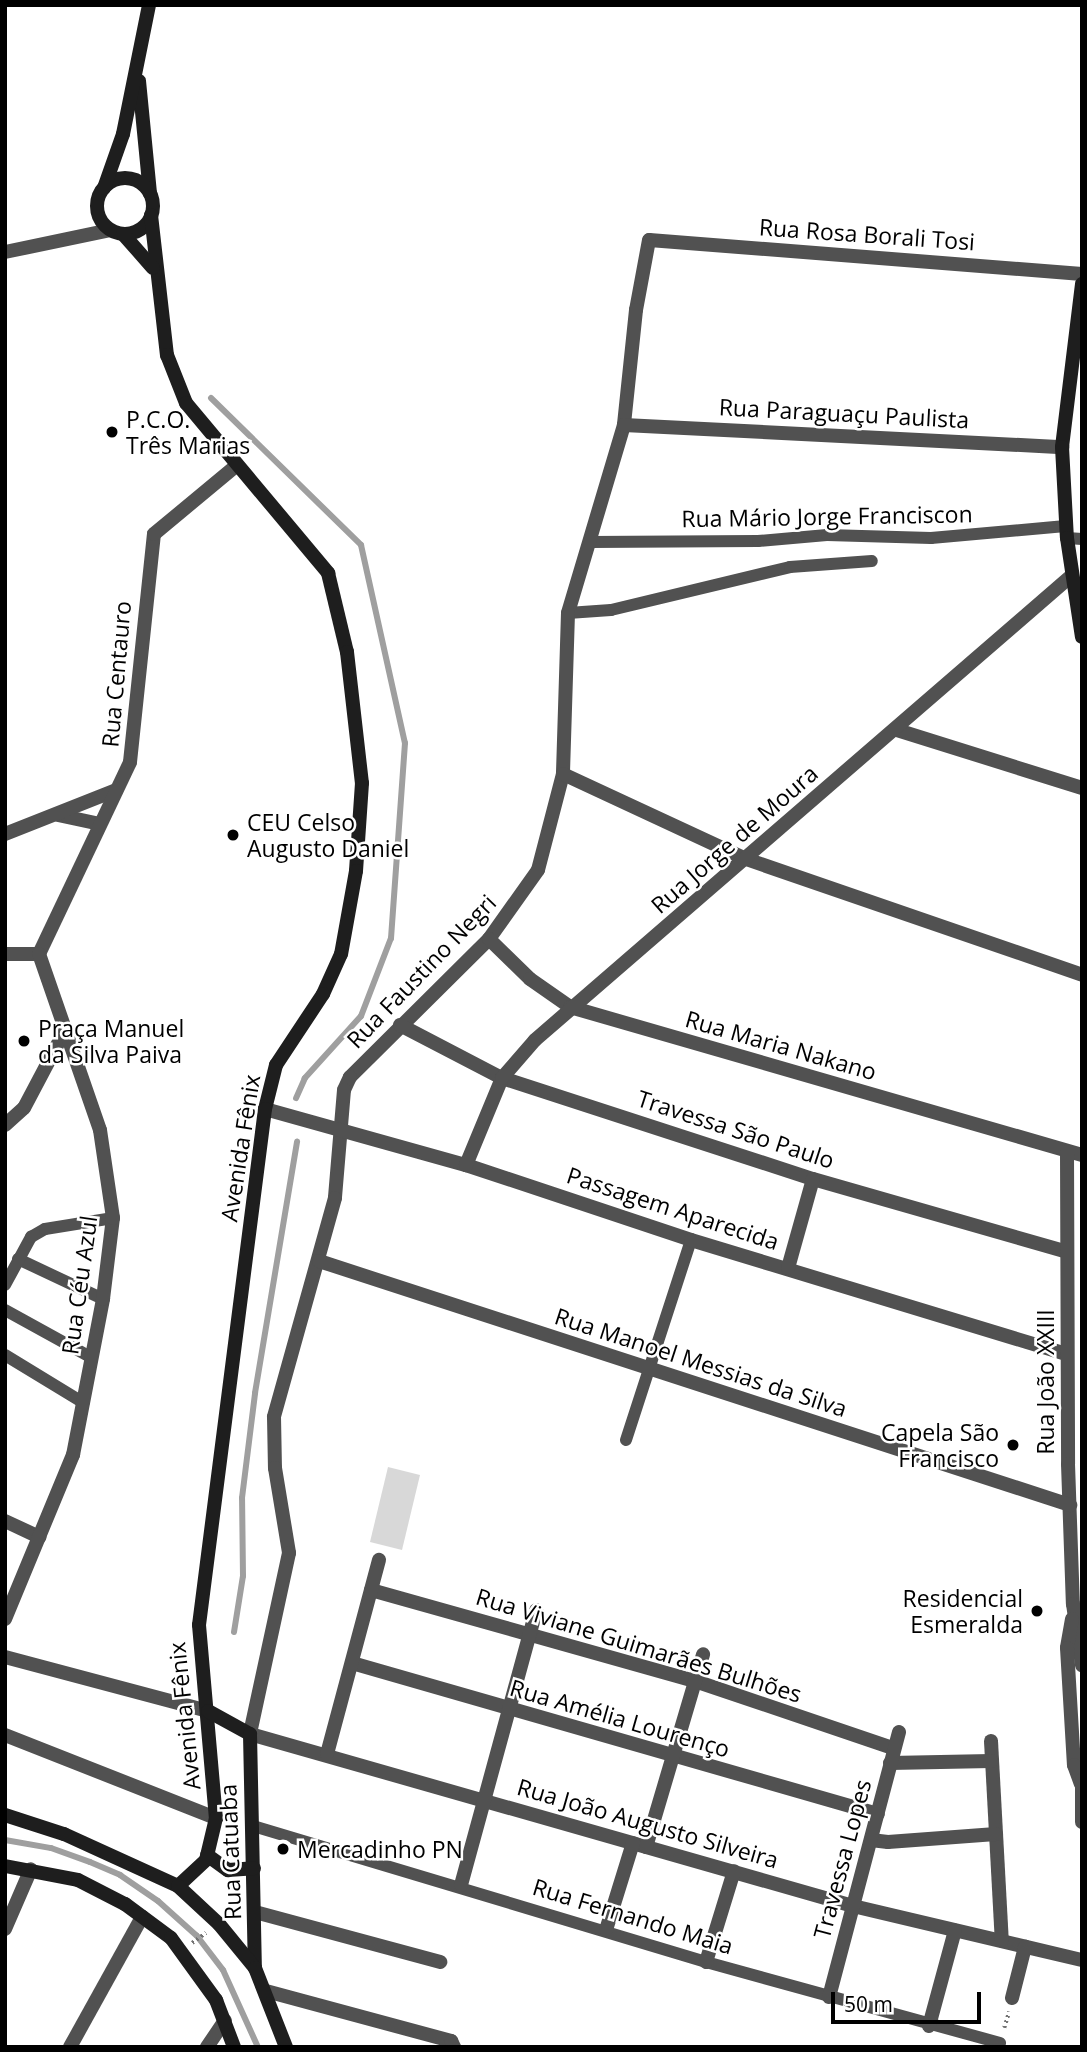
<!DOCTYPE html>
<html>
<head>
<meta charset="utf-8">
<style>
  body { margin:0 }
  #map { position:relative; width:1087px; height:2052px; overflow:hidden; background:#fff; font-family:"Open Sans",sans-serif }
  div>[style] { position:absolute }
  .green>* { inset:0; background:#d8d8d8 }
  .stream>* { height:6px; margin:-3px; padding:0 3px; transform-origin:3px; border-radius:3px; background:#9f9f9f }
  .path>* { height:3.5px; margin-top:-1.75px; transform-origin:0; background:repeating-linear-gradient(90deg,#737373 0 2px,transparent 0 5.5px) }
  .lane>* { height:12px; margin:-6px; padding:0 6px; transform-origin:6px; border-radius:6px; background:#515151 }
  .street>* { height:14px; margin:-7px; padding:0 7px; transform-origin:7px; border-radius:7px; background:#515151 }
  .secondary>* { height:14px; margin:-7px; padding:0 7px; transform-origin:7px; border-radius:7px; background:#1e1e1e }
  .secondary>.ring { margin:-7px; padding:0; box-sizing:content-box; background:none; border:14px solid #1e1e1e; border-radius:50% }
  .dots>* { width:19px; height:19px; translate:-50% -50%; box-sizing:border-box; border:4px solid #fff; border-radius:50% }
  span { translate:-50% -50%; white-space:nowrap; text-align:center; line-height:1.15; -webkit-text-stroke:5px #fff; paint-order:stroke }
  .street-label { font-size:23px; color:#000 }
  .poi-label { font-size:23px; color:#000 }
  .left { translate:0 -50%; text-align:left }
  .right { translate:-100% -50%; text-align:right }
  .frame { position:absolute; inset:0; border:7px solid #000; pointer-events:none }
  .scale { position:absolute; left:831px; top:1992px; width:150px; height:32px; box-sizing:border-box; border:4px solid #000; border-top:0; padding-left:9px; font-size:21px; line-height:24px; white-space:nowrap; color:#000; -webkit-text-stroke:5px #fff; paint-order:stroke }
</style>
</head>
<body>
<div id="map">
  <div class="green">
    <div style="clip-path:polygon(388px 1467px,420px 1475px,402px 1550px,370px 1542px)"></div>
  </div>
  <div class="stream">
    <div style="left:211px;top:398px;width:210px;rotate:44.4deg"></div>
    <div style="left:361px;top:545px;width:203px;rotate:77.5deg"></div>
    <div style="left:405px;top:743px;width:196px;rotate:94.1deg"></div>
    <div style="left:391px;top:938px;width:84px;rotate:111deg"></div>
    <div style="left:361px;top:1016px;width:84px;rotate:132.1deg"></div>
    <div style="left:305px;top:1078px;width:22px;rotate:114deg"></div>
    <div style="left:234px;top:1632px;width:57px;rotate:-80.9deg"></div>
    <div style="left:243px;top:1576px;width:78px;rotate:-90.7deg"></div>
    <div style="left:242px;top:1498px;width:106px;rotate:-82.9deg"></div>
    <div style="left:255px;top:1393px;width:255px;rotate:-80.5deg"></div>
    <div style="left:5px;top:1840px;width:47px;rotate:9.9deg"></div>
    <div style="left:51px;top:1848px;width:41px;rotate:19.7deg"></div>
    <div style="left:90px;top:1862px;width:33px;rotate:23deg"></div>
    <div style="left:120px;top:1875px;width:46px;rotate:34.4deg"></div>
    <div style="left:158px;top:1901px;width:52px;rotate:41.9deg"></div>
    <div style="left:197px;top:1936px;width:43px;rotate:52.6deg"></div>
    <div style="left:223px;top:1970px;width:85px;rotate:65.6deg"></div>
  </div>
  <div class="path">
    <div style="left:192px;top:1943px;width:17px;rotate:-36deg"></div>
    <div style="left:1004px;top:2028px;width:17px;rotate:-73deg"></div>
  </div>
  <div class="lane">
    <div style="left:1067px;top:538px;width:15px;rotate:4deg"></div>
    <div style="left:590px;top:542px;width:168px;rotate:-0.3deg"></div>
    <div style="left:758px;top:541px;width:69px;rotate:-5deg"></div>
    <div style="left:827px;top:535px;width:104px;rotate:1.7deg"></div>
    <div style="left:931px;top:538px;width:135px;rotate:-5.1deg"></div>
    <div style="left:568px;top:613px;width:43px;rotate:-4deg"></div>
    <div style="left:611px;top:610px;width:184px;rotate:-13.5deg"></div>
    <div style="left:790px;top:567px;width:82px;rotate:-4.2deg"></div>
    <div style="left:18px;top:1259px;width:94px;rotate:25.2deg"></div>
    <div style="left:5px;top:1285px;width:55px;rotate:-61.6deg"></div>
    <div style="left:31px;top:1237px;width:16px;rotate:-30deg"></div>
    <div style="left:45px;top:1229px;width:69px;rotate:-9.2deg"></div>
    <div style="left:5px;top:1310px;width:99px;rotate:28.9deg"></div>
    <div style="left:5px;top:1355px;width:92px;rotate:31.3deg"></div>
    <div style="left:626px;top:1440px;width:210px;rotate:-72deg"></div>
    <div style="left:253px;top:1826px;width:473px;rotate:16.7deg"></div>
    <div style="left:706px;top:1962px;width:305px;rotate:15.4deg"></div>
  </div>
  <div class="street">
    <div style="left:5px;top:252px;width:107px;rotate:-11.8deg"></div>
    <div style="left:1082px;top:274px;width:434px;rotate:-175.5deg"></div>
    <div style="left:649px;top:240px;width:71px;rotate:100.5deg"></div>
    <div style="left:636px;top:310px;width:116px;rotate:96deg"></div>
    <div style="left:624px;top:425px;width:196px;rotate:106.6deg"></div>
    <div style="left:568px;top:613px;width:161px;rotate:91.8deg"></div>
    <div style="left:563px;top:774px;width:99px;rotate:104.6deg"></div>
    <div style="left:538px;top:870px;width:85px;rotate:125.4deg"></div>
    <div style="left:489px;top:939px;width:196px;rotate:135.2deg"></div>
    <div style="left:350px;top:1077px;width:14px;rotate:115deg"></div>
    <div style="left:344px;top:1090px;width:108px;rotate:94.8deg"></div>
    <div style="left:335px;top:1198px;width:227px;rotate:105.6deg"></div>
    <div style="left:274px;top:1417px;width:51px;rotate:88.9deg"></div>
    <div style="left:275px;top:1468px;width:86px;rotate:80.6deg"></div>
    <div style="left:289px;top:1553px;width:185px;rotate:102.2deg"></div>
    <div style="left:250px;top:1734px;width:627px;rotate:15.92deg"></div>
    <div style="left:853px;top:1906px;width:235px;rotate:13.3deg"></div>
    <div style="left:624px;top:425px;width:439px;rotate:2.9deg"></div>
    <div style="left:897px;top:730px;width:194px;rotate:17.4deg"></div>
    <div style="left:563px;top:774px;width:202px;rotate:24.9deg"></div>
    <div style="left:746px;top:859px;width:355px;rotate:19deg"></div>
    <div style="left:58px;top:815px;width:43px;rotate:12.1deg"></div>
    <div style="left:5px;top:834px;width:119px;rotate:-21.6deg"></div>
    <div style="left:489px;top:939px;width:57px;rotate:44.3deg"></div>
    <div style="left:530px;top:979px;width:49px;rotate:35deg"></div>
    <div style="left:570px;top:1007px;width:533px;rotate:16.12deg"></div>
    <div style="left:5px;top:954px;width:34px"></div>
    <div style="left:39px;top:954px;width:212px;rotate:-64.6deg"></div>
    <div style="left:130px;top:762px;width:229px;rotate:-84deg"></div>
    <div style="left:154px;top:534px;width:107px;rotate:-39.7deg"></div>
    <div style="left:400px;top:1025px;width:115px;rotate:27.5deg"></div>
    <div style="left:502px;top:1078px;width:327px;rotate:18deg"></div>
    <div style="left:813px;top:1179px;width:264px;rotate:16deg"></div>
    <div style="left:265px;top:1109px;width:209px;rotate:15.6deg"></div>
    <div style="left:466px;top:1165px;width:237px;rotate:18.4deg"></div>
    <div style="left:691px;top:1240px;width:393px;rotate:16.9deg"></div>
    <div style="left:5px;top:1125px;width:25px;rotate:-42deg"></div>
    <div style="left:24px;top:1108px;width:84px;rotate:-62.2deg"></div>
    <div style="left:1067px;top:1152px;width:312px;rotate:89.8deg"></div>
    <div style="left:1068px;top:1464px;width:140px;rotate:88deg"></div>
    <div style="left:1073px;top:1604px;width:62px;rotate:81.6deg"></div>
    <div style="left:466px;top:1165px;width:94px;rotate:-67.5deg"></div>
    <div style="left:502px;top:1078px;width:50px;rotate:-49deg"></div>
    <div style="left:535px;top:1040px;width:709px;rotate:-40.88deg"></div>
    <div style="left:319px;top:1261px;width:790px;rotate:18deg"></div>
    <div style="left:788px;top:1268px;width:92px;rotate:-74.3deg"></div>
    <div style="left:5px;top:1521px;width:38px;rotate:25deg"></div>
    <div style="left:371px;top:1590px;width:337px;rotate:15.7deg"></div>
    <div style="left:695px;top:1681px;width:209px;rotate:18.7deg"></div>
    <div style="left:5px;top:1619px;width:178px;rotate:-67.5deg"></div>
    <div style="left:73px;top:1455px;width:159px;rotate:-79.1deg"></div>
    <div style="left:103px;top:1299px;width:82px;rotate:-83deg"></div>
    <div style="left:113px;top:1218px;width:89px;rotate:-98.4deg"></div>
    <div style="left:100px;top:1130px;width:186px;rotate:-109.1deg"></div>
    <div style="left:1072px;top:1619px;width:29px;rotate:100deg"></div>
    <div style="left:1067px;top:1648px;width:117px;rotate:86.6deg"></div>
    <div style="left:1074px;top:1765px;width:20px;rotate:70deg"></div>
    <div style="left:5px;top:1657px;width:210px;rotate:14.9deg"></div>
    <div style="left:352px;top:1663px;width:547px;rotate:16.02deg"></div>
    <div style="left:5px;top:1735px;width:227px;rotate:21.5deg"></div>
    <div style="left:991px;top:1741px;width:200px;rotate:86.9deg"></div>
    <div style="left:327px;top:1754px;width:201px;rotate:-75deg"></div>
    <div style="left:890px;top:1763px;width:101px;rotate:-1.1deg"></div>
    <div style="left:1082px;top:1780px;width:42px;rotate:90deg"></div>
    <div style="left:871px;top:1840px;width:17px;rotate:7deg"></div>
    <div style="left:888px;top:1842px;width:108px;rotate:-4.2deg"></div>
    <div style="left:646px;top:1847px;width:201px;rotate:-73.5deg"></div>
    <div style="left:461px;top:1885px;width:285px;rotate:-74.7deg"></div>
    <div style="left:255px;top:1912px;width:192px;rotate:15.1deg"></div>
    <div style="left:5px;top:1929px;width:65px;rotate:-66.6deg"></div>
    <div style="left:606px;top:1930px;width:91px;rotate:-72.8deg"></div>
    <div style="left:706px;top:1962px;width:95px;rotate:-72.9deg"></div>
    <div style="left:266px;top:1991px;width:192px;rotate:15.1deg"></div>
    <div style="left:451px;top:2041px;width:7px;rotate:63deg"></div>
    <div style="left:829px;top:1997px;width:274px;rotate:-75.2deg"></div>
    <div style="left:1012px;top:1998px;width:53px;rotate:-75.7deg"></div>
    <div style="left:929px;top:2026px;width:99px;rotate:-74.8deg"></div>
    <div style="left:70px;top:2047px;width:149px;rotate:-61deg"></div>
    <div style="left:207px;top:2047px;width:32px;rotate:-56deg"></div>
  </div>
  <div class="secondary">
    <div style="left:139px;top:81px;width:113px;rotate:84.4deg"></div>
    <div class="ring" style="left:97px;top:178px;width:42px;height:42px"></div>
    <div style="left:104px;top:188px;width:57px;rotate:-70.6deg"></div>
    <div style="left:123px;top:134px;width:132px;rotate:-78.6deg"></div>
    <div style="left:151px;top:215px;width:141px;rotate:83.5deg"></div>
    <div style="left:167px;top:355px;width:52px;rotate:68.4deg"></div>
    <div style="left:186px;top:403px;width:222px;rotate:50.1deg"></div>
    <div style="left:328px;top:573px;width:81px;rotate:76.5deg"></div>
    <div style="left:347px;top:652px;width:132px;rotate:83.5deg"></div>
    <div style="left:362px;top:783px;width:88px;rotate:93.9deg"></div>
    <div style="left:356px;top:871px;width:84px;rotate:100.2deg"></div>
    <div style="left:341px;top:954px;width:44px;rotate:114.2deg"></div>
    <div style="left:323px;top:994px;width:85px;rotate:123.5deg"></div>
    <div style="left:276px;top:1065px;width:45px;rotate:104deg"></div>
    <div style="left:265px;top:1109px;width:520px;rotate:97.29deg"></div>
    <div style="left:199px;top:1625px;width:194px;rotate:85deg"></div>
    <div style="left:216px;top:1818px;width:43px;rotate:103.4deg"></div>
    <div style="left:206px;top:1860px;width:38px;rotate:137deg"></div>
    <div style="left:123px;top:234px;width:45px;rotate:48.6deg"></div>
    <div style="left:1082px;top:284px;width:164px;rotate:97deg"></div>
    <div style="left:1062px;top:447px;width:91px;rotate:86.9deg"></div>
    <div style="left:1067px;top:538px;width:100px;rotate:81.4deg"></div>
    <div style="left:208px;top:1711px;width:48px;rotate:28.7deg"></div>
    <div style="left:250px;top:1734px;width:234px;rotate:88.8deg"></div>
    <div style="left:5px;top:1815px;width:62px;rotate:17.9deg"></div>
    <div style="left:64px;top:1834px;width:125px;rotate:24.5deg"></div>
    <div style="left:178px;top:1886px;width:56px;rotate:42.8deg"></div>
    <div style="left:219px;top:1924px;width:57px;rotate:50.7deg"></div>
    <div style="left:255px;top:1968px;width:85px;rotate:68.6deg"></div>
    <div style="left:207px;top:1855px;width:26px;rotate:36deg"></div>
    <div style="left:228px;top:1870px;width:26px;rotate:-4deg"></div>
    <div style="left:5px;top:1866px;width:74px;rotate:10.9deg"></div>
    <div style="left:78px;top:1880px;width:53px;rotate:27.1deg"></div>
    <div style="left:125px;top:1904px;width:57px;rotate:36.5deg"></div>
    <div style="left:171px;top:1938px;width:77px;rotate:54deg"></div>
    <div style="left:216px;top:2000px;width:50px;rotate:69deg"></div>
  </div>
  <div class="dots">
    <div style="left:112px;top:432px;background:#000"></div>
    <div style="left:233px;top:835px;background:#000"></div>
    <div style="left:24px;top:1041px;background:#000"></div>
    <div style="left:1013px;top:1445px;background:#000"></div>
    <div style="left:1037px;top:1611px;background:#000"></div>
    <div style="left:283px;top:1849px;background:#000"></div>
  </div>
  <div class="street-label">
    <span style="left:867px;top:234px;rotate:4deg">Rua Rosa Borali Tosi</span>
    <span style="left:844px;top:413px;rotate:3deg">Rua Paraguaçu Paulista</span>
    <span style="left:827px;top:516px;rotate:-1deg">Rua Mário Jorge Franciscon</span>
    <span style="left:116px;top:674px;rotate:-85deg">Rua Centauro</span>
    <span style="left:734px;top:839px;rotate:-41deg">Rua Jorge de Moura</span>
    <span style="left:421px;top:971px;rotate:-46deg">Rua Faustino Negri</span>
    <span style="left:781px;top:1045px;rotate:16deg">Rua Maria Nakano</span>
    <span style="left:736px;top:1129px;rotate:18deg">Travessa São Paulo</span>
    <span style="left:240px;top:1148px;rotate:-81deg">Avenida Fênix</span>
    <span style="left:673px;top:1208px;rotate:18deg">Passagem Aparecida</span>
    <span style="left:79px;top:1285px;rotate:-82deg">Rua Céu Azul</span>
    <span style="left:701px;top:1362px;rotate:18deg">Rua Manoel Messias da Silva</span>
    <span style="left:1045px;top:1382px;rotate:-90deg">Rua João XXIII</span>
    <span style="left:639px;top:1645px;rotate:17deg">Rua Viviane Guimarães Bulhões</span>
    <span style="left:184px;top:1716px;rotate:-96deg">Avenida Fênix</span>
    <span style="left:620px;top:1718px;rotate:16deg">Rua Amélia Lourenço</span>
    <span style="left:648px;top:1823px;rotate:16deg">Rua João Augusto Silveira</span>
    <span style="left:230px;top:1852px;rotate:-92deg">Rua Catuaba</span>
    <span style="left:842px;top:1859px;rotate:-75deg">Travessa Lopes</span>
    <span style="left:633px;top:1916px;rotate:17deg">Rua Fernando Maia</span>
  </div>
  <div class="poi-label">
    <span class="left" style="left:126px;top:432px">P.C.O.<br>Três Marias</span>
    <span class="left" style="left:247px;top:835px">CEU Celso<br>Augusto Daniel</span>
    <span class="left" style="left:38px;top:1041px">Praça Manuel<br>da Silva Paiva</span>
    <span class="right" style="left:999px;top:1445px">Capela São<br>Francisco</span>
    <span class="right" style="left:1023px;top:1611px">Residencial<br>Esmeralda</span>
    <span class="left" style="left:297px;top:1849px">Mercadinho PN</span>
  </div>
  <div class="frame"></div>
  <div class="scale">50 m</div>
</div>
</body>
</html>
